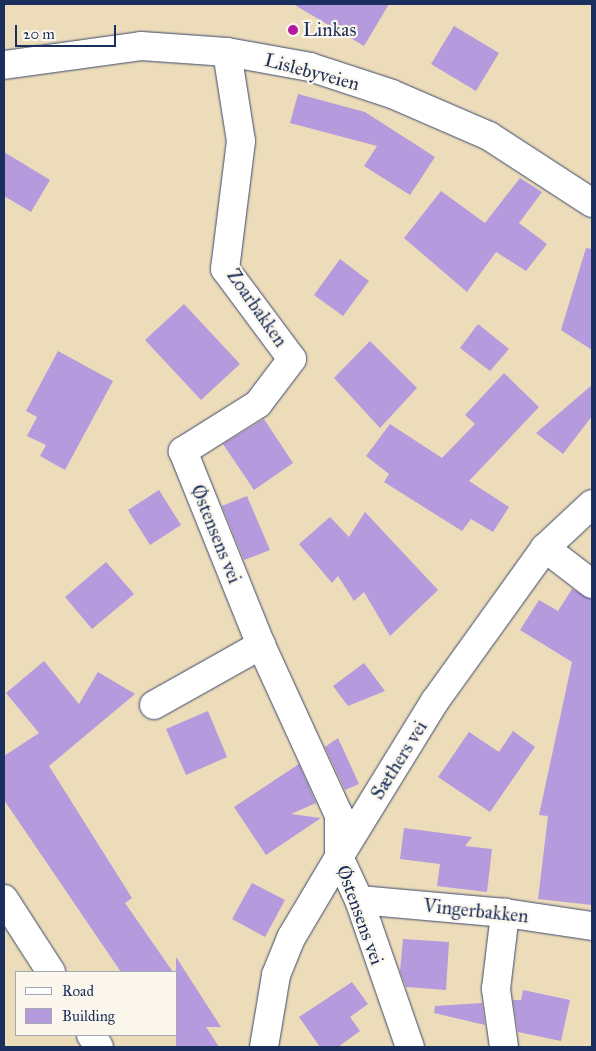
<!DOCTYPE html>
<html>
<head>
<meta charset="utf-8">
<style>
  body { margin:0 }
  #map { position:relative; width:596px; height:1051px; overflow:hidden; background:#eddcb9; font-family:"IM FELL Great Primer",serif }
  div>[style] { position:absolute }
  .building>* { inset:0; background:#b59add }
  .roads { filter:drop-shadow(0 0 1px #3a496c) drop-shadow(0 0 1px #3a496c) }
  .minor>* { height:28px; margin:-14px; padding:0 14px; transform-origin:14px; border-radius:14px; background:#fff }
  .dots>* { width:14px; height:14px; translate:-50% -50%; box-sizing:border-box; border:2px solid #fbf7ec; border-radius:50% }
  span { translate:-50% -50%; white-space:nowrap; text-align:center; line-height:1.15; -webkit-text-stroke:4.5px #fbf7ec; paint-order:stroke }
  .poi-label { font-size:19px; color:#1b2f5e }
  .left { translate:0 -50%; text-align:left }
  .street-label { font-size:19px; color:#1b2f5e }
  .frame { position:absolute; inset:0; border:5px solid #1b2f5e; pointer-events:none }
  .legend { position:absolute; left:15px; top:971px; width:162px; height:65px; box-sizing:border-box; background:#fbf7ec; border:1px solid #a1a7b3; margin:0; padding:6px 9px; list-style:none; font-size:15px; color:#1b2f5e }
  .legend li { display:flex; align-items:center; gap:10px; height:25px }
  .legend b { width:25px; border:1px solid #a1a7b3 }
  .scale { position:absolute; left:15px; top:25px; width:101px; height:22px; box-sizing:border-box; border:2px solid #1b2f5e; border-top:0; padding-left:6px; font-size:15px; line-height:18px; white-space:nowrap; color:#1b2f5e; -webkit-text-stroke:4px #fbf7ec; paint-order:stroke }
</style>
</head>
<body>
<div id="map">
  <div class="building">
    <div style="clip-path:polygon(293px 4px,389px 4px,364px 46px)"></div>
    <div style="clip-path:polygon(454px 26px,499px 53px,476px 91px,431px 64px)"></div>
    <div style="clip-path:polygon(298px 94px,365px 112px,435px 157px,410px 195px,364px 166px,377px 146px,290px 123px)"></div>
    <div style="clip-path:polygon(4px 152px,50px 180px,31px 212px,4px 196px)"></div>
    <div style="clip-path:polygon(520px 178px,542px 192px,519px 223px,547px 244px,526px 271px,496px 252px,467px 292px,404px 238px,441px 191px,485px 223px)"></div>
    <div style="clip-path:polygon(586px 248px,592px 249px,592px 350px,561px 330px)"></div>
    <div style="clip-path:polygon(340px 259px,369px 281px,343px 316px,314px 295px)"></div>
    <div style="clip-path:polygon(184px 304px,240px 364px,201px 400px,145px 340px)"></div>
    <div style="clip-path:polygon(478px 324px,509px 349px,490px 371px,460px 348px)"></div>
    <div style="clip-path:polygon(370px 341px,417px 388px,380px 428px,334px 378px)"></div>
    <div style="clip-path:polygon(58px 351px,113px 381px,65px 470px,40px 456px,46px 445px,27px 436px,37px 417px,26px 411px)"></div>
    <div style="clip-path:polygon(504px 373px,539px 407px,469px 481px,509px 507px,493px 532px,471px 519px,462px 531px,384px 482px,389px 474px,366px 456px,390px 424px,442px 458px,475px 424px,465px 415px)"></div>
    <div style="clip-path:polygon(592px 385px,592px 416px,563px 454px,536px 433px)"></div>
    <div style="clip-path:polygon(264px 419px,293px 463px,254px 490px,223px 444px)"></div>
    <div style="clip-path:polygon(159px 490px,181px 525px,150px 545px,128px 510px)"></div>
    <div style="clip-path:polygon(247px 496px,270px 550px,244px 560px,222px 506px)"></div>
    <div style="clip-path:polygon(365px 512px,438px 590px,390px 636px,364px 592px,354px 601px,338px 576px,332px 583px,299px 544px,330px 517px,349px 537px)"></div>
    <div style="clip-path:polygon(106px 562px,134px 594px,92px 629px,65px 597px)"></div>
    <div style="clip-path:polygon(572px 589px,592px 599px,592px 905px,538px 899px,548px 816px,539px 815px,572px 662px,520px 630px,539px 600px,558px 611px)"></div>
    <div style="clip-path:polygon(44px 661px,79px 704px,98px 672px,135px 694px,49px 766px,132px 898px,125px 903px,173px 972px,121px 972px,4px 800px,4px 756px,39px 733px,6px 693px)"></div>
    <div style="clip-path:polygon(364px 663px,385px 691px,348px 706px,333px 686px)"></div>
    <div style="clip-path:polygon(208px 711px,227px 757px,186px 775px,166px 729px)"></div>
    <div style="clip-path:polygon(513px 731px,535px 747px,490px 812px,438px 777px,469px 732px,499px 752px)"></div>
    <div style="clip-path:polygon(338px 738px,359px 784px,345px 790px,325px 747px)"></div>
    <div style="clip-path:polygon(299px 764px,316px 803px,291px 814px,321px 818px,266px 855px,234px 807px)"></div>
    <div style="clip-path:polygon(404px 828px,472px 837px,465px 846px,492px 849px,487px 892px,437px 886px,440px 864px,400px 859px)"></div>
    <div style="clip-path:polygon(252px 883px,285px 900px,265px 937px,232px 919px)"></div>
    <div style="clip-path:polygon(403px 939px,449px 942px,446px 990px,406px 987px,400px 971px)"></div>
    <div style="clip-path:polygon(176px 957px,221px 1027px,206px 1027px,219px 1047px,176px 1047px)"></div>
    <div style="clip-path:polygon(352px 982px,368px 1004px,350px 1017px,360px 1031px,338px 1047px,320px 1047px,299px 1017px)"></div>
    <div style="clip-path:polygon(523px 990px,570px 1000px,561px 1041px,518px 1032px,513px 1000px,521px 1000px)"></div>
    <div style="clip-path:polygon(482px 1003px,485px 1025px,434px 1013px,435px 1006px)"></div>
  </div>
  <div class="roads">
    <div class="minor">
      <div style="left:227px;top:52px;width:90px;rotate:81.1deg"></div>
      <div style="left:241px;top:141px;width:129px;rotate:97.1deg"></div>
      <div style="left:225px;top:269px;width:112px;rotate:53.3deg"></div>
      <div style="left:292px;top:359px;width:56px;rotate:127.1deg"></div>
      <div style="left:258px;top:404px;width:89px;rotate:147.9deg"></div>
      <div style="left:183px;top:451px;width:209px;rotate:68.1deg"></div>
      <div style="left:261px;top:645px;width:187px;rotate:65.4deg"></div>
      <div style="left:339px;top:815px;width:42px;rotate:90deg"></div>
      <div style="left:339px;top:857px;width:47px;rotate:65.1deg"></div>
      <div style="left:359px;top:900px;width:156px;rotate:70.9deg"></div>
      <div style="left:4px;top:65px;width:138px;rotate:-7.9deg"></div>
      <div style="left:141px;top:46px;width:86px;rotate:4deg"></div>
      <div style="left:227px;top:52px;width:84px;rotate:10.2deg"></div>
      <div style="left:310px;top:67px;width:86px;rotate:18.2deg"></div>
      <div style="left:392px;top:94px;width:106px;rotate:23.4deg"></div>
      <div style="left:489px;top:136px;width:123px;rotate:33deg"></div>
      <div style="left:545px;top:548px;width:59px;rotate:37.5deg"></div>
      <div style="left:154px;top:705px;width:123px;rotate:-29.3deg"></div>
      <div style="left:4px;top:899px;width:87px;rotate:57.2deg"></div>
      <div style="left:359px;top:900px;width:147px;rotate:5.1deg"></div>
      <div style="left:505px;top:913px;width:88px;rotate:8.5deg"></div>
      <div style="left:91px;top:1035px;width:14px;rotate:56deg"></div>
      <div style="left:264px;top:1047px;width:73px;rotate:-80.5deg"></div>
      <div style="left:276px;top:975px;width:40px;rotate:-68deg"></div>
      <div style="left:291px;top:938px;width:94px;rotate:-59.3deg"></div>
      <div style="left:339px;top:857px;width:183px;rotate:-58.4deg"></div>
      <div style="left:435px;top:701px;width:188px;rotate:-54.3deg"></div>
      <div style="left:545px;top:548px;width:64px;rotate:-43.1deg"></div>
      <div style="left:504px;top:1047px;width:59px;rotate:-97.9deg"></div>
      <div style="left:496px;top:989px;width:77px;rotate:-83.2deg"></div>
    </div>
  </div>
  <div class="dots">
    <div style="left:293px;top:30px;background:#b5179e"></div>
  </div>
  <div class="poi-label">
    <span class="left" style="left:303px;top:30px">Linkas</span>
  </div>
  <div class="street-label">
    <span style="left:312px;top:72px;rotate:15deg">Lislebyveien</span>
    <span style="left:257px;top:308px;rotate:55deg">Zoarbakken</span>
    <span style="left:216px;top:534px;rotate:68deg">Østensens vei</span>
    <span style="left:399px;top:760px;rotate:-58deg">Sæthers vei</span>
    <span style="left:476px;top:911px;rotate:6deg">Vingerbakken</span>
    <span style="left:360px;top:915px;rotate:70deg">Østensens vei</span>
  </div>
  <div class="frame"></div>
  <ul class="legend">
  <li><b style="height:6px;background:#fff"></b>Road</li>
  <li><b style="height:14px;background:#b59add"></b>Building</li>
  </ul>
  <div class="scale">20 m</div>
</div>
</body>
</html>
